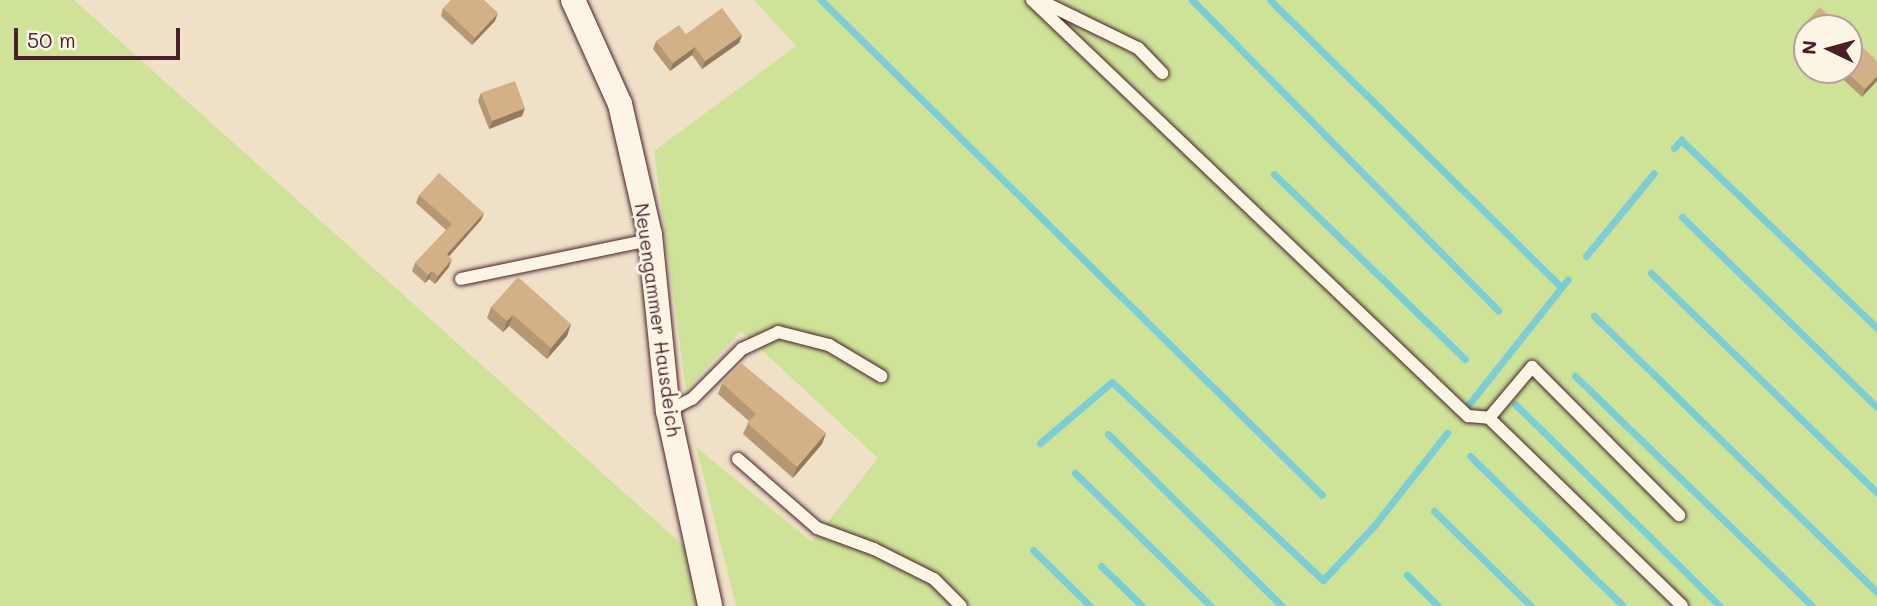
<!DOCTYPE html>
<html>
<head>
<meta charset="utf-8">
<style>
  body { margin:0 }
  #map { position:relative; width:1877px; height:606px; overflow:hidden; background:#f0e0c8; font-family:Mali,sans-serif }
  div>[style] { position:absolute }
  .green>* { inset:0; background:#cee398 }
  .stream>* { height:7px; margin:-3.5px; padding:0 3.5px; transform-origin:3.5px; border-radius:3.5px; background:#7ccdd4 }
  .roads { filter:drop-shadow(0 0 2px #4a1f2b) drop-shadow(0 0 2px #4a1f2b) }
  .service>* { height:12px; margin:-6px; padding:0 6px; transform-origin:6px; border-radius:6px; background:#fcf5e5 }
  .minor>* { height:24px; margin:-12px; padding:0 12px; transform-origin:12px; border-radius:12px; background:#fcf5e5 }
  .wall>* { inset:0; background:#b59773 }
  .shaded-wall>* { inset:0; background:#947b5e }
  .building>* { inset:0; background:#d3b086 }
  span { translate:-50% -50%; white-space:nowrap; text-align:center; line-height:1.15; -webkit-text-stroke:6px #fcf5e5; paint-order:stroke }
  .street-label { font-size:19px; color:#4a1f2b }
  .north { position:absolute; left:1793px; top:14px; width:70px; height:70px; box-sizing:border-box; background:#fcf5e5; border:2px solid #b59f9b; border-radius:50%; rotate:275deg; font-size:19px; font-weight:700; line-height:28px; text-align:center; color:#4a1f2b }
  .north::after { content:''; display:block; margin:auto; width:24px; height:32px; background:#4a1f2b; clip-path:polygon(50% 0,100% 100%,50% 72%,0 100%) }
  .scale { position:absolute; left:14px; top:28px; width:166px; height:32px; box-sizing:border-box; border:4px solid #4a1f2b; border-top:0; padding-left:9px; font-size:21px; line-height:24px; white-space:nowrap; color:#4a1f2b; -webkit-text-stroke:5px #fcf5e5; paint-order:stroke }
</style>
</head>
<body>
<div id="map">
  <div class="green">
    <div style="clip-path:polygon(0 0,74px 0,685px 547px,696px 606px,0 606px)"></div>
    <div style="clip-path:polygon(evenodd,754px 0,1877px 0,1877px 606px,736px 606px,696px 447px,812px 542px,878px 458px,741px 331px,686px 390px,654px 151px,796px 46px,754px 0,1807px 28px,1849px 28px,1849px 70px,1807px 70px,1807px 28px)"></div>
  </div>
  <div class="stream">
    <div style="left:821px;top:0;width:704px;rotate:44.65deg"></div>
    <div style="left:1192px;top:0;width:436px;rotate:45.4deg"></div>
    <div style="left:1270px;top:0;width:409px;rotate:44.6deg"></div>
    <div style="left:1674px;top:148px;width:11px;rotate:-49deg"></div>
    <div style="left:1681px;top:140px;width:272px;rotate:43.8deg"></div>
    <div style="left:1274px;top:174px;width:266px;rotate:44.1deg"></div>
    <div style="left:1682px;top:217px;width:272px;rotate:44.3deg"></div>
    <div style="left:1586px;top:256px;width:107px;rotate:-50.7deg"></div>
    <div style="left:1651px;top:273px;width:315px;rotate:44.2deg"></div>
    <div style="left:1594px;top:316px;width:395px;rotate:44.3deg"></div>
    <div style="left:1575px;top:376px;width:330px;rotate:44.1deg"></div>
    <div style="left:1469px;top:404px;width:159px;rotate:-51.6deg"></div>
    <div style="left:1515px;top:404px;width:288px;rotate:44.6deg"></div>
    <div style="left:1108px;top:434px;width:245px;rotate:44.7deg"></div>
    <div style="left:1040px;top:443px;width:94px;rotate:-40.3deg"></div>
    <div style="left:1112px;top:382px;width:289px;rotate:43.2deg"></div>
    <div style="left:1323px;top:580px;width:73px;rotate:-46.7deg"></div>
    <div style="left:1373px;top:527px;width:120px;rotate:-51.8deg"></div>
    <div style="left:1470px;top:456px;width:214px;rotate:44.4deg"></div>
    <div style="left:1075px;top:473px;width:190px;rotate:44.4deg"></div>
    <div style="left:1434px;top:511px;width:136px;rotate:44.4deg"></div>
    <div style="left:1033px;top:550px;width:80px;rotate:44.5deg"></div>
    <div style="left:1101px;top:566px;width:57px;rotate:44.3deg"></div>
    <div style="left:1407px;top:575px;width:44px;rotate:45deg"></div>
  </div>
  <div class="roads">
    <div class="service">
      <div style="left:1032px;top:0;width:603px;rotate:43.66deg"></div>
      <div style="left:1468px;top:416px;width:21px;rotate:5deg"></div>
      <div style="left:1489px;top:418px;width:269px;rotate:44.2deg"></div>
      <div style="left:1039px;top:0;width:110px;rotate:25.9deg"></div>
      <div style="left:1138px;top:48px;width:35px;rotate:46deg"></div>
      <div style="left:461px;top:279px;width:193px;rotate:-11.7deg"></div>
      <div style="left:668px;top:411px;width:27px;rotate:-27deg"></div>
      <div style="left:692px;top:399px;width:71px;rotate:-45deg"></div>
      <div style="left:742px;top:349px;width:40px;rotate:-25deg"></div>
      <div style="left:778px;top:332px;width:53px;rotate:14.3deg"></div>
      <div style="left:829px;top:345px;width:61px;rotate:30.8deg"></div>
      <div style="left:1489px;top:418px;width:67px;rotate:-49.9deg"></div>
      <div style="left:1532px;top:367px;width:209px;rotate:45.2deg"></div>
      <div style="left:738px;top:459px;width:105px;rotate:41.1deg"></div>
      <div style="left:817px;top:528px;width:61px;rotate:20.2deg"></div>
      <div style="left:874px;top:549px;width:67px;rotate:26.6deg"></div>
      <div style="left:934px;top:579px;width:38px;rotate:45deg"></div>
    </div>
    <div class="minor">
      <div style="left:573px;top:0;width:114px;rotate:65.7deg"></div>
      <div style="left:620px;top:104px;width:134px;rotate:77.1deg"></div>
      <div style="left:650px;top:235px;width:177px;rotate:84.2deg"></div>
      <div style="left:668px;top:411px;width:199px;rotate:77.8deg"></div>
    </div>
  </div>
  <div class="wall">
    <div style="clip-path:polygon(443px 8px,495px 21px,472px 45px,441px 16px)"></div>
    <div style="clip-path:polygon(1807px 28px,1807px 46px,1798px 37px,1800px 29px)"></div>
    <div style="clip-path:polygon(686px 34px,742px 35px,739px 43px,702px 69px,692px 55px,670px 71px,653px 49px,656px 41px)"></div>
    <div style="clip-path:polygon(1877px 61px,1862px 97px,1833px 70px,1849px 70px)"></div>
    <div style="clip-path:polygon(481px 93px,522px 116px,489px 129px,478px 101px)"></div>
    <div style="clip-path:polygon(419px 195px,484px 213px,481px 220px,449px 256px,449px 267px,435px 284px,429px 279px,425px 283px,412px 271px,415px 263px,446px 230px,416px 203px)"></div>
    <div style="clip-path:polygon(491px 307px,571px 324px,567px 336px,547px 359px,509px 326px,503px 332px,487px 318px)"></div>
    <div style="clip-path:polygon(722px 383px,826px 433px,822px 444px,793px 478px,743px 434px,749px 421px,718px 394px)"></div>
  </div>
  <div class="shaded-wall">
    <div style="clip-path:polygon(498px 13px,495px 21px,472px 45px,475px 38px)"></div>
    <div style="clip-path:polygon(742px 35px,739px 43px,702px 69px,705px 61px)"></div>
    <div style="clip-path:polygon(695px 47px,692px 55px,670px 71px,673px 63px)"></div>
    <div style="clip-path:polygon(1877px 76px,1877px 81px,1862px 97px,1865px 89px)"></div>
    <div style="clip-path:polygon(525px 108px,522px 116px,489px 129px,492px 121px)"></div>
    <div style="clip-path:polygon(484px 213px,481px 220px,444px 262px,447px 254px)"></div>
    <div style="clip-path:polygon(452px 259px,449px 267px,435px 284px,438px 276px)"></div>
    <div style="clip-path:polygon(432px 271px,429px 279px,425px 283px,428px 275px)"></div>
    <div style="clip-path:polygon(513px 315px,509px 326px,503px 332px,507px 321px)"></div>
    <div style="clip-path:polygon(571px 324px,567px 336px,547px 359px,551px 348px)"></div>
    <div style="clip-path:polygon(826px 433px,822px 444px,793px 478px,797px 467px)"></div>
  </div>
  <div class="building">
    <div style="clip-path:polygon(451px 0,484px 0,498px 13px,475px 38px,443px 8px)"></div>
    <div style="clip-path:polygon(1820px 7px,1842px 28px,1807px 28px,1807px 35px,1800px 29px)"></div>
    <div style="clip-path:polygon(722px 8px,742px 35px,705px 61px,695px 47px,673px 63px,656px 41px,679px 25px,688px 37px,686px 34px)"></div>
    <div style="clip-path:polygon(1849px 34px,1877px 61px,1877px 76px,1865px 89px,1844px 70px,1849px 70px)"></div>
    <div style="clip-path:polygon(515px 81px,525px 108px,492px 121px,481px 93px)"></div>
    <div style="clip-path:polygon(439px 173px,484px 213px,447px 254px,452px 259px,438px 276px,432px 271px,428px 275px,415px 263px,452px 224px,419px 195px)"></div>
    <div style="clip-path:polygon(518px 277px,571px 324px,551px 348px,513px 315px,507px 321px,491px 307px)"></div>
    <div style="clip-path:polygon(741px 363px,826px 433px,797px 467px,747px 423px,756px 414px,722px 383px)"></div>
  </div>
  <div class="street-label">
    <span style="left:658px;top:320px;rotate:82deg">Neuengammer Hausdeich</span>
  </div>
  <div class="north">N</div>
  <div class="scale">50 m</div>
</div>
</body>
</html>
